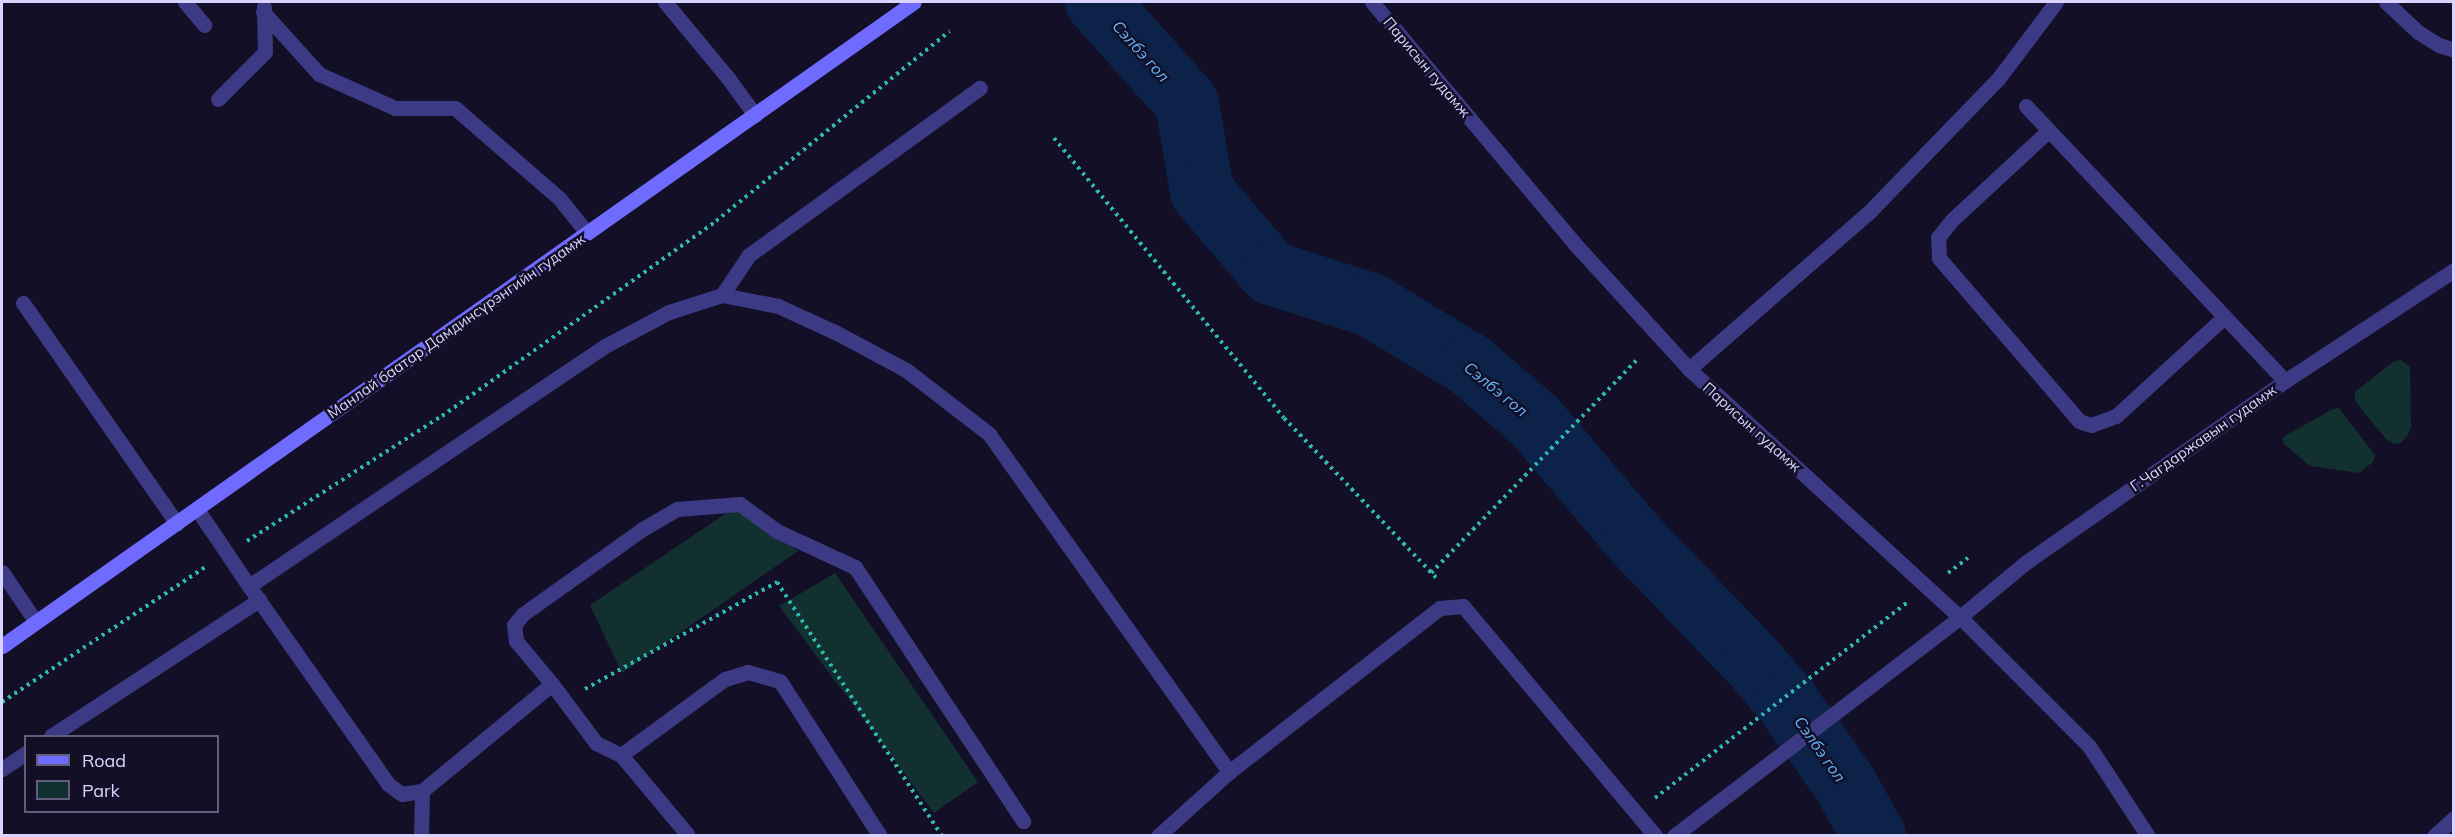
<!DOCTYPE html>
<html>
<head>
<meta charset="utf-8">
<style>
  body { margin:0 }
  #map { position:relative; width:2455px; height:837px; overflow:hidden; background:#130f26; font-family:Mulish,sans-serif }
  div>[style] { position:absolute }
  .green>* { inset:0; background:#12302f }
  .river>* { height:64px; margin:-32px; padding:0 32px; transform-origin:32px; border-radius:32px; background:#0c2248 }
  .path>* { height:4px; margin-top:-2px; transform-origin:0; background:repeating-linear-gradient(90deg,#2fb8b0 0 3px,transparent 0 7.5px) }
  .service>* { height:15px; margin:-7.5px; padding:0 7.5px; transform-origin:7.5px; border-radius:7.5px; background:#3d3a85 }
  .minor>* { height:15px; margin:-7.5px; padding:0 7.5px; transform-origin:7.5px; border-radius:7.5px; background:#3d3a85 }
  .tertiary>* { height:15px; margin:-7.5px; padding:0 7.5px; transform-origin:7.5px; border-radius:7.5px; background:#3d3a85 }
  .secondary>* { height:15px; margin:-7.5px; padding:0 7.5px; transform-origin:7.5px; border-radius:7.5px; background:#6f6bff }
  span { translate:-50% -50%; white-space:nowrap; text-align:center; line-height:1.15; -webkit-text-stroke:5px #130f26; paint-order:stroke }
  .street-label { font-size:15px; color:#d9d4ff }
  .water-label { font-size:16px; color:#62b6ff; font-style:italic }
  .frame { position:absolute; inset:0; border:3px solid #d9d4ff; pointer-events:none }
  .legend { position:absolute; left:24px; top:735px; width:195px; height:78px; box-sizing:border-box; background:#130f26; border:2px solid #625e7d; margin:0; padding:8px 10px; list-style:none; font-size:18px; color:#d9d4ff }
  .legend li { display:flex; align-items:center; gap:12px; height:30px }
  .legend b { width:30px; border:2px solid #625e7d }
</style>
</head>
<body>
<div id="map">
  <div class="green">
    <div style="clip-path:polygon(2401px 360px,2410px 367px,2411px 426px,2408px 435px,2401px 443px,2394px 444px,2387px 440px,2362px 410px,2355px 400px,2355px 392px,2394px 361px)"></div>
    <div style="clip-path:polygon(2339px 408px,2375px 455px,2373px 462px,2359px 473px,2310px 466px,2283px 443px,2283px 437px,2333px 409px)"></div>
    <div style="clip-path:polygon(740px 504px,798px 551px,622px 673px,590px 605px)"></div>
    <div style="clip-path:polygon(835px 573px,978px 782px,934px 813px,779px 606px)"></div>
  </div>
  <div class="river">
    <div style="left:1097px;top:2px;width:135px;rotate:48.3deg"></div>
    <div style="left:1187px;top:103px;width:90px;rotate:80.4deg"></div>
    <div style="left:1202px;top:192px;width:106px;rotate:49.6deg"></div>
    <div style="left:1271px;top:273px;width:105px;rotate:17.7deg"></div>
    <div style="left:1371px;top:305px;width:116px;rotate:31.2deg"></div>
    <div style="left:1470px;top:365px;width:86px;rotate:40.7deg"></div>
    <div style="left:1535px;top:421px;width:156px;rotate:49.7deg"></div>
    <div style="left:1636px;top:540px;width:169px;rotate:46.2deg"></div>
    <div style="left:1753px;top:662px;width:52px;rotate:49.6deg"></div>
    <div style="left:1787px;top:702px;width:100px;rotate:54.7deg"></div>
    <div style="left:1845px;top:784px;width:60px;rotate:60.9deg"></div>
  </div>
  <div class="path">
    <div style="left:1054px;top:138px;width:362px;rotate:50.6deg"></div>
    <div style="left:1284px;top:418px;width:225px;rotate:46.4deg"></div>
    <div style="left:247px;top:541px;width:232px;rotate:-32.7deg"></div>
    <div style="left:442px;top:416px;width:336px;rotate:-35.4deg"></div>
    <div style="left:716px;top:221px;width:301px;rotate:-39.1deg"></div>
    <div style="left:1431px;top:573px;width:298px;rotate:-46deg"></div>
    <div style="left:1948px;top:573px;width:25px;rotate:-37deg"></div>
    <div style="left:585px;top:689px;width:220px;rotate:-29.1deg"></div>
    <div style="left:777px;top:582px;width:303px;rotate:57deg"></div>
    <div style="left:2px;top:702px;width:244px;rotate:-33.6deg"></div>
    <div style="left:1655px;top:798px;width:320px;rotate:-37.8deg"></div>
  </div>
  <div class="service">
    <div style="left:185px;top:2px;width:30px;rotate:50deg"></div>
    <div style="left:665px;top:2px;width:99px;rotate:50.3deg"></div>
    <div style="left:728px;top:78px;width:46px;rotate:53.9deg"></div>
    <div style="left:2386px;top:2px;width:44px;rotate:43.2deg"></div>
    <div style="left:2418px;top:32px;width:25px;rotate:32deg"></div>
    <div style="left:2439px;top:45px;width:16px;rotate:18deg"></div>
    <div style="left:263px;top:12px;width:84px;rotate:47.9deg"></div>
    <div style="left:319px;top:74px;width:83px;rotate:24.1deg"></div>
    <div style="left:395px;top:108px;width:60px"></div>
    <div style="left:455px;top:108px;width:138px;rotate:40.9deg"></div>
    <div style="left:559px;top:198px;width:45px;rotate:51.3deg"></div>
    <div style="left:218px;top:99px;width:66px;rotate:-45deg"></div>
    <div style="left:265px;top:52px;width:45px;rotate:-91.3deg"></div>
    <div style="left:2026px;top:106px;width:378px;rotate:46.7deg"></div>
    <div style="left:2048px;top:131px;width:131px;rotate:137.2deg"></div>
    <div style="left:1952px;top:220px;width:22px;rotate:129deg"></div>
    <div style="left:1938px;top:237px;width:21px;rotate:87deg"></div>
    <div style="left:1939px;top:258px;width:215px;rotate:49.3deg"></div>
    <div style="left:2079px;top:421px;width:13px;rotate:18deg"></div>
    <div style="left:2091px;top:425px;width:27px;rotate:-20deg"></div>
    <div style="left:2116px;top:416px;width:147px;rotate:-42.5deg"></div>
    <div style="left:722px;top:295px;width:48px;rotate:-56deg"></div>
    <div style="left:749px;top:255px;width:285px;rotate:-35.9deg"></div>
    <div style="left:23px;top:303px;width:269px;rotate:55.1deg"></div>
    <div style="left:552px;top:684px;width:74px;rotate:53.3deg"></div>
    <div style="left:596px;top:743px;width:28px;rotate:26deg"></div>
    <div style="left:621px;top:755px;width:103px;rotate:50.1deg"></div>
    <div style="left:51px;top:736px;width:249px;rotate:-33.2deg"></div>
    <div style="left:621px;top:755px;width:129px;rotate:-36.2deg"></div>
    <div style="left:725px;top:679px;width:24px;rotate:-17deg"></div>
    <div style="left:748px;top:672px;width:33px;rotate:16deg"></div>
    <div style="left:780px;top:681px;width:184px;rotate:57.2deg"></div>
    <div style="left:2px;top:769px;width:29px;rotate:-34deg"></div>
    <div style="left:421px;top:836px;width:45px;rotate:-88.7deg"></div>
    <div style="left:2434px;top:836px;width:27px;rotate:-42deg"></div>
  </div>
  <div class="minor">
    <div style="left:1689px;top:369px;width:240px;rotate:-41.1deg"></div>
    <div style="left:1870px;top:211px;width:184px;rotate:-45.9deg"></div>
    <div style="left:1998px;top:79px;width:96px;rotate:-53deg"></div>
    <div style="left:197px;top:509px;width:93px;rotate:56deg"></div>
    <div style="left:249px;top:586px;width:429px;rotate:-34deg"></div>
    <div style="left:605px;top:346px;width:72px;rotate:-28deg"></div>
    <div style="left:669px;top:312px;width:56px;rotate:-17.8deg"></div>
    <div style="left:722px;top:295px;width:57px;rotate:11.1deg"></div>
    <div style="left:778px;top:306px;width:65px;rotate:24.6deg"></div>
    <div style="left:837px;top:333px;width:78px;rotate:28.2deg"></div>
    <div style="left:906px;top:370px;width:105px;rotate:37.6deg"></div>
    <div style="left:989px;top:434px;width:415px;rotate:54.6deg"></div>
    <div style="left:1229px;top:772px;width:267px;rotate:-37.9deg"></div>
    <div style="left:1440px;top:608px;width:23px;rotate:-5deg"></div>
    <div style="left:1463px;top:606px;width:300px;rotate:50.1deg"></div>
    <div style="left:249px;top:586px;width:242px;rotate:54.9deg"></div>
    <div style="left:388px;top:784px;width:17px;rotate:36deg"></div>
    <div style="left:402px;top:794px;width:20px;rotate:-9deg"></div>
    <div style="left:422px;top:791px;width:168px;rotate:-39.5deg"></div>
    <div style="left:552px;top:684px;width:56px;rotate:-129.9deg"></div>
    <div style="left:516px;top:641px;width:16px;rotate:-97deg"></div>
    <div style="left:514px;top:625px;width:14px;rotate:-51deg"></div>
    <div style="left:523px;top:614px;width:145px;rotate:-35.4deg"></div>
    <div style="left:641px;top:530px;width:42px;rotate:-30.3deg"></div>
    <div style="left:677px;top:509px;width:63px;rotate:-4.5deg"></div>
    <div style="left:740px;top:504px;width:46px;rotate:36.1deg"></div>
    <div style="left:777px;top:531px;width:86px;rotate:24.8deg"></div>
    <div style="left:855px;top:567px;width:305px;rotate:56.5deg"></div>
    <div style="left:1158px;top:836px;width:96px;rotate:-42deg"></div>
  </div>
  <div class="tertiary">
    <div style="left:1372px;top:2px;width:314px;rotate:50deg"></div>
    <div style="left:1574px;top:243px;width:171px;rotate:47.6deg"></div>
    <div style="left:1689px;top:369px;width:367px;rotate:42.5deg"></div>
    <div style="left:1960px;top:617px;width:182px;rotate:45deg"></div>
    <div style="left:2089px;top:746px;width:108px;rotate:56.8deg"></div>
    <div style="left:2px;top:572px;width:60px;rotate:55.8deg"></div>
    <div style="left:1674px;top:836px;width:360px;rotate:-37.4deg"></div>
    <div style="left:1960px;top:617px;width:85px;rotate:-39.7deg"></div>
    <div style="left:2025px;top:563px;width:317px;rotate:-35deg"></div>
    <div style="left:2285px;top:381px;width:202px;rotate:-33.3deg"></div>
  </div>
  <div class="secondary">
    <div style="left:2px;top:646px;width:1116px;rotate:-35.23deg"></div>
  </div>
  <div class="street-label">
    <span style="left:1427px;top:67px;rotate:50deg">Парисын гудамж</span>
    <span style="left:456px;top:326px;rotate:-35deg">Манлай баатар Дамдинсүрэнгийн гудамж</span>
    <span style="left:1752px;top:427px;rotate:42deg">Парисын гудамж</span>
    <span style="left:2203px;top:438px;rotate:-35deg">Г.Чагдаржавын гудамж</span>
  </div>
  <div class="water-label">
    <span style="left:1141px;top:51px;rotate:48deg">Сэлбэ гол</span>
    <span style="left:1496px;top:389px;rotate:39deg">Сэлбэ гол</span>
    <span style="left:1820px;top:749px;rotate:55deg">Сэлбэ гол</span>
  </div>
  <div class="frame"></div>
  <ul class="legend">
  <li><b style="height:8px;background:#6f6bff"></b>Road</li>
  <li><b style="height:16px;background:#12302f"></b>Park</li>
  </ul>
</div>
</body>
</html>
